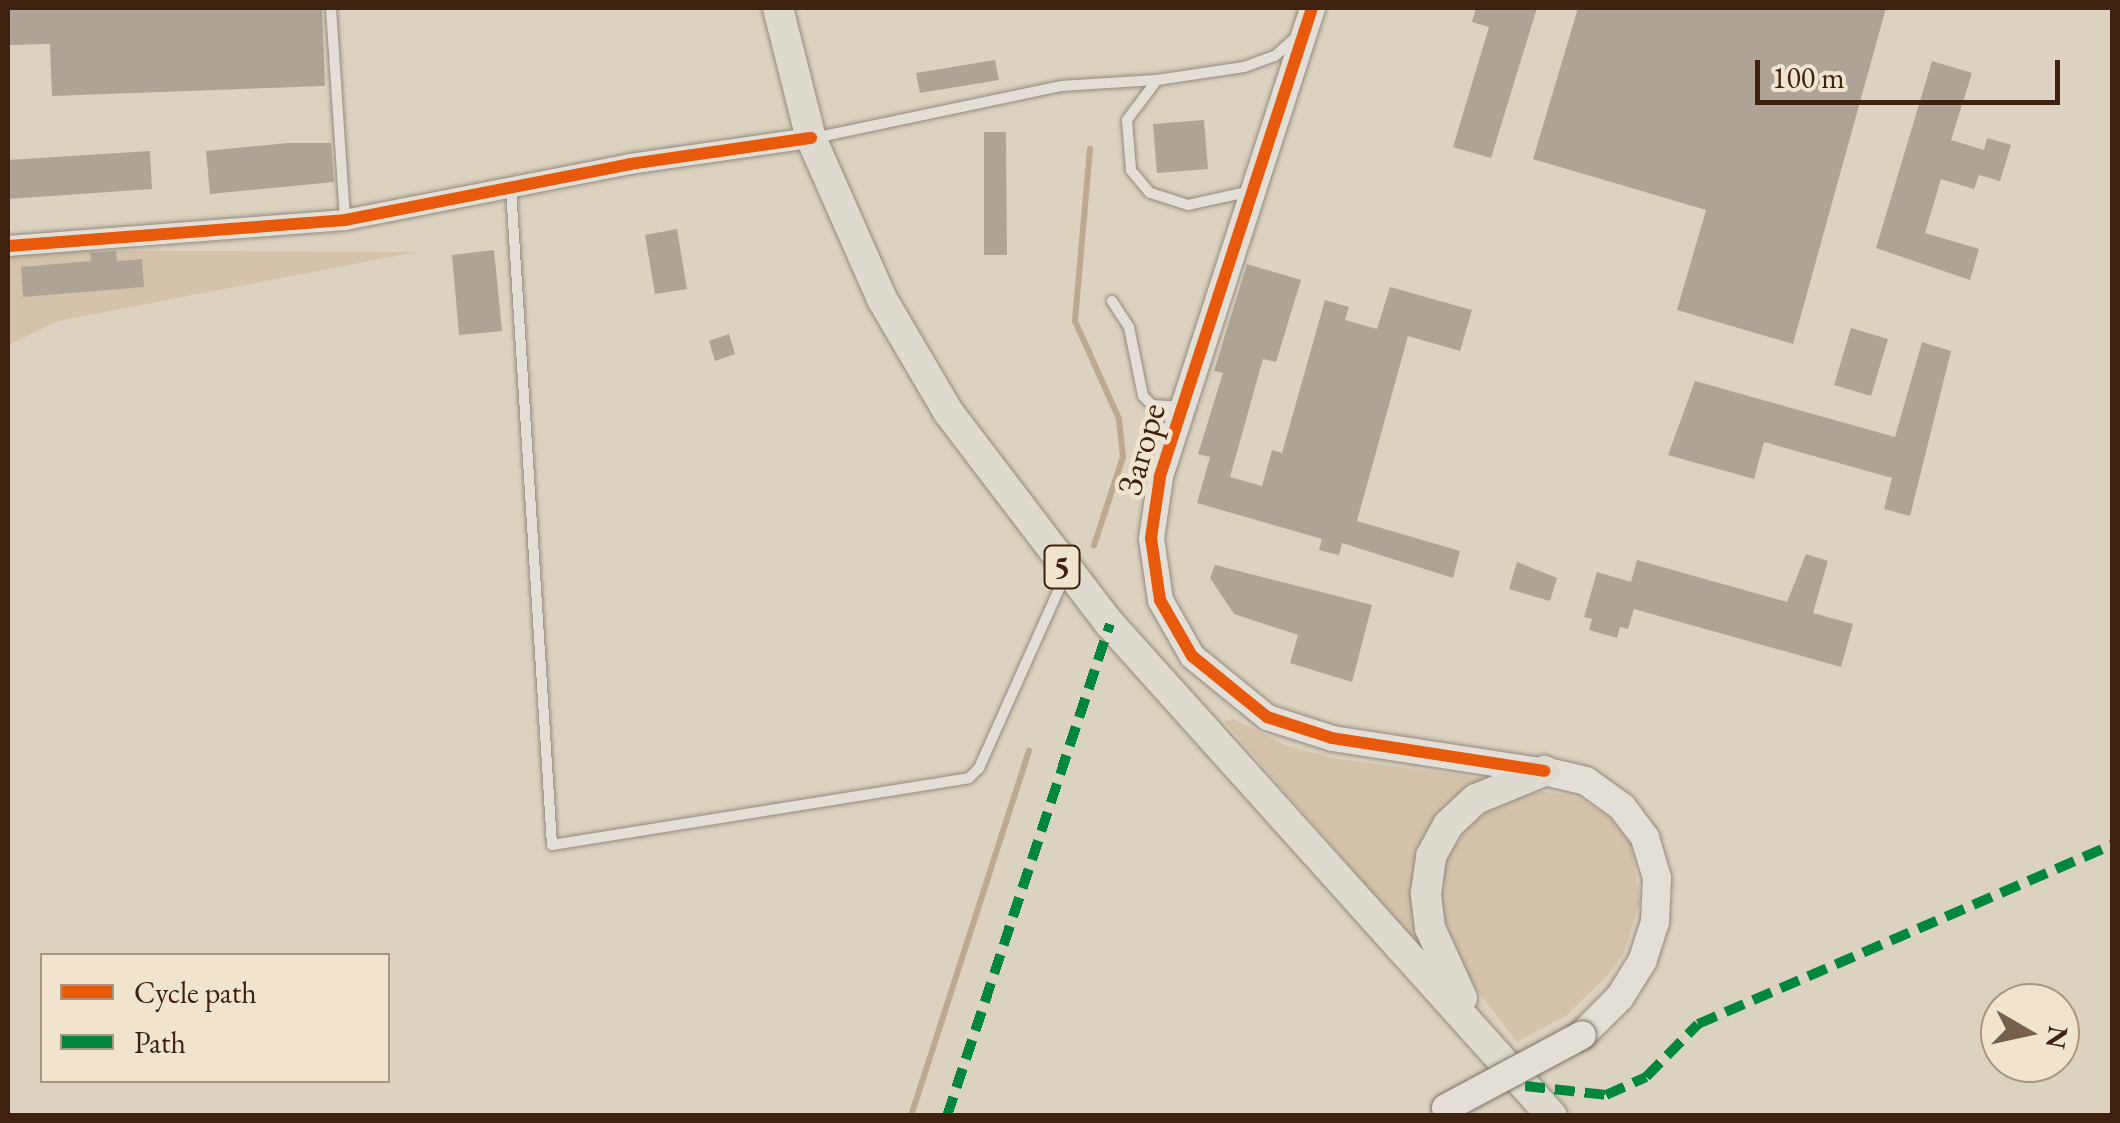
<!DOCTYPE html>
<html>
<head>
<meta charset="utf-8">
<style>
  body { margin:0 }
  #map { position:relative; width:2120px; height:1123px; overflow:hidden; background:#dcd2c1; font-family:"EB Garamond",serif }
  div>[style] { position:absolute }
  .green>* { inset:0; background:#d3c3ab }
  .stream>* { height:6px; margin:-3px; padding:0 3px; transform-origin:3px; border-radius:3px; background:#bca991 }
  .building>* { inset:0; background:#ada497 }
  .roads { filter:drop-shadow(0 0 2px #938a7e) drop-shadow(0 0 2px #938a7e) }
  .service>* { height:10px; margin:-5px; padding:0 5px; transform-origin:5px; border-radius:5px; background:#e4dfd6 }
  .minor>* { height:20px; margin:-10px; padding:0 10px; transform-origin:10px; border-radius:10px; background:#e4dfd6 }
  .tertiary>* { height:25px; margin:-12.5px; padding:0 12.5px; transform-origin:12.5px; border-radius:12.5px; background:#e4dfd6 }
  .secondary>* { height:28px; margin:-14px; padding:0 14px; transform-origin:14px; border-radius:14px; background:#e4dfd6 }
  .primary>* { height:30px; margin:-15px; padding:0 15px; transform-origin:15px; border-radius:15px; background:#dfdacf }
  .bridges { filter:drop-shadow(0 0 2px #7c7267) drop-shadow(0 0 2px #7c7267) }
  .secondary-bridge>* { height:28px; margin:-14px; padding:0 14px; transform-origin:14px; border-radius:14px; background:#e4dfd6 }
  .quiet>* { height:10px; margin-top:-5px; transform-origin:0; background:repeating-linear-gradient(90deg,#00873e 0 20px,transparent 0 30px) }
  .cycleway>* { height:12px; margin:-6px; padding:0 6px; transform-origin:6px; border-radius:6px; background:#e8590c }
  span { translate:-50% -50%; white-space:nowrap; text-align:center; line-height:1.15; -webkit-text-stroke:9px #f0e4cf; paint-order:stroke }
  .shield-label span { padding:2px 8px; background:#f0e4cf; border:2px solid; border-radius:8px; -webkit-text-stroke-width:0 }
  .shield-label { font-size:32px; color:#3e210e; font-weight:700 }
  .street-label { font-size:35px; color:#3e210e }
  .frame { position:absolute; inset:0; border:10px solid #3e210e; pointer-events:none }
  .legend { position:absolute; left:40px; top:953px; width:350px; height:130px; box-sizing:border-box; background:#f0e4cf; border:2px solid #a99682; margin:0; padding:12px 18px; list-style:none; font-size:30px; color:#3e210e }
  .legend li { display:flex; align-items:center; gap:20px; height:50px }
  .legend b { width:50px; border:2px solid #a99682 }
  .north { position:absolute; left:1980px; top:983px; width:100px; height:100px; box-sizing:border-box; background:#f0e4cf; border:2px solid #a99682; border-radius:50%; rotate:99deg; font-size:28px; font-weight:700; line-height:40px; text-align:center; color:#3e210e }
  .north::after { content:''; display:block; margin:auto; width:35px; height:45px; background:#755f4d; clip-path:polygon(50% 0,100% 100%,50% 72%,0 100%) }
  .scale { position:absolute; left:1755px; top:60px; width:305px; height:45px; box-sizing:border-box; border:5px solid #3e210e; border-top:0; padding-left:12px; font-size:30px; line-height:35px; white-space:nowrap; color:#3e210e; -webkit-text-stroke:8px #f0e4cf; paint-order:stroke }
</style>
</head>
<body>
<div id="map">
  <div class="green">
    <div style="clip-path:polygon(8px 250px,416px 252px,58px 321px,8px 345px)"></div>
    <div style="clip-path:polygon(1234px 719px,1285px 745px,1333px 758px,1487px 779px,1447px 811px,1427px 943px,1417px 944px,1224px 721px)"></div>
    <div style="clip-path:polygon(1541px 791px,1578px 797px,1608px 816px,1631px 843px,1640px 901px,1624px 953px,1608px 975px,1567px 1015px,1517px 1042px,1454px 960px,1438px 900px,1440px 865px,1477px 817px,1504px 799px)"></div>
  </div>
  <div class="stream">
    <div style="left:1090px;top:149px;width:173px;rotate:95deg"></div>
    <div style="left:1075px;top:321px;width:107px;rotate:65.8deg"></div>
    <div style="left:1119px;top:419px;width:38px;rotate:84deg"></div>
    <div style="left:1123px;top:457px;width:93px;rotate:108.2deg"></div>
    <div style="left:911px;top:1116px;width:384px;rotate:-72.1deg"></div>
  </div>
  <div class="building">
    <div style="clip-path:polygon(8px 8px,322px 8px,325px 86px,52px 96px,50px 44px,8px 45px)"></div>
    <div style="clip-path:polygon(1476px 8px,1537px 8px,1491px 158px,1453px 147px,1489px 27px,1472px 22px)"></div>
    <div style="clip-path:polygon(1578px 8px,1886px 8px,1793px 344px,1677px 310px,1706px 210px,1533px 159px)"></div>
    <div style="clip-path:polygon(995px 60px,999px 80px,920px 93px,916px 73px)"></div>
    <div style="clip-path:polygon(1932px 61px,1972px 73px,1951px 140px,1984px 150px,1987px 138px,2011px 145px,2000px 181px,1979px 175px,1974px 189px,1941px 179px,1925px 233px,1979px 249px,1970px 280px,1876px 248px)"></div>
    <div style="clip-path:polygon(1204px 120px,1208px 169px,1157px 173px,1153px 124px)"></div>
    <div style="clip-path:polygon(984px 132px,1006px 132px,1007px 255px,984px 255px)"></div>
    <div style="clip-path:polygon(288px 143px,331px 143px,334px 182px,210px 194px,206px 151px)"></div>
    <div style="clip-path:polygon(150px 151px,152px 189px,8px 199px,8px 160px)"></div>
    <div style="clip-path:polygon(677px 229px,687px 289px,655px 294px,645px 235px)"></div>
    <div style="clip-path:polygon(494px 250px,502px 331px,459px 335px,452px 255px)"></div>
    <div style="clip-path:polygon(116px 251px,117px 261px,142px 259px,144px 287px,23px 297px,21px 267px,91px 261px,90px 253px)"></div>
    <div style="clip-path:polygon(1247px 264px,1301px 280px,1276px 362px,1263px 359px,1230px 477px,1262px 486px,1272px 450px,1282px 453px,1325px 300px,1349px 307px,1345px 320px,1377px 329px,1390px 287px,1472px 310px,1460px 351px,1408px 336px,1357px 521px,1460px 551px,1453px 578px,1342px 543px,1339px 555px,1319px 550px,1322px 539px,1197px 503px,1210px 457px,1198px 454px,1223px 373px,1214px 371px)"></div>
    <div style="clip-path:polygon(1851px 328px,1888px 339px,1871px 396px,1834px 385px)"></div>
    <div style="clip-path:polygon(729px 334px,735px 354px,715px 361px,709px 341px)"></div>
    <div style="clip-path:polygon(1922px 342px,1951px 351px,1910px 516px,1884px 509px,1892px 478px,1764px 442px,1754px 479px,1668px 455px,1695px 381px,1895px 437px)"></div>
    <div style="clip-path:polygon(1806px 554px,1828px 561px,1813px 613px,1853px 624px,1841px 667px,1634px 609px,1628px 629px,1620px 627px,1617px 638px,1589px 630px,1592px 619px,1584px 617px,1597px 572px,1631px 582px,1637px 560px,1787px 602px)"></div>
    <div style="clip-path:polygon(1517px 562px,1557px 578px,1550px 601px,1509px 589px)"></div>
    <div style="clip-path:polygon(1215px 565px,1372px 605px,1352px 682px,1290px 663px,1298px 635px,1234px 614px,1210px 578px)"></div>
  </div>
  <div class="roads">
    <div class="service">
      <div style="left:331px;top:8px;width:211px;rotate:86.2deg"></div>
      <div style="left:814px;top:138px;width:252px;rotate:-11.9deg"></div>
      <div style="left:1061px;top:86px;width:95px;rotate:-3.6deg"></div>
      <div style="left:511px;top:188px;width:658px;rotate:86.43deg"></div>
      <div style="left:552px;top:845px;width:422px;rotate:-9.1deg"></div>
      <div style="left:969px;top:778px;width:14px;rotate:-45deg"></div>
      <div style="left:979px;top:768px;width:210px;rotate:-65.9deg"></div>
      <div style="left:1247px;top:192px;width:60px;rotate:167.6deg"></div>
      <div style="left:1188px;top:205px;width:40px;rotate:-162deg"></div>
      <div style="left:1150px;top:193px;width:30px;rotate:-130deg"></div>
      <div style="left:1131px;top:170px;width:50px;rotate:-94.6deg"></div>
      <div style="left:1127px;top:120px;width:50px;rotate:-53.1deg"></div>
      <div style="left:1157px;top:80px;width:88px;rotate:-8.5deg"></div>
      <div style="left:1244px;top:67px;width:33px;rotate:-20deg"></div>
      <div style="left:1275px;top:56px;width:24px;rotate:-42deg"></div>
      <div style="left:1112px;top:301px;width:31px;rotate:57deg"></div>
      <div style="left:1129px;top:327px;width:70px;rotate:78.5deg"></div>
      <div style="left:1143px;top:396px;width:13px;rotate:45deg"></div>
      <div style="left:1152px;top:405px;width:30px;rotate:4deg"></div>
    </div>
    <div class="minor">
      <div style="left:8px;top:246px;width:338px;rotate:-4.4deg"></div>
      <div style="left:345px;top:220px;width:290px;rotate:-11.1deg"></div>
      <div style="left:630px;top:164px;width:183px;rotate:-8.2deg"></div>
    </div>
    <div class="tertiary">
      <div style="left:1312px;top:8px;width:493px;rotate:108deg"></div>
      <div style="left:1160px;top:477px;width:62px;rotate:98.4deg"></div>
      <div style="left:1151px;top:538px;width:63px;rotate:81.7deg"></div>
      <div style="left:1160px;top:600px;width:64px;rotate:60.3deg"></div>
      <div style="left:1192px;top:656px;width:97px;rotate:39.1deg"></div>
      <div style="left:1267px;top:717px;width:68px;rotate:17.9deg"></div>
      <div style="left:1332px;top:738px;width:215px;rotate:8.8deg"></div>
    </div>
    <div class="secondary">
      <div style="left:1544px;top:771px;width:43px;rotate:13.4deg"></div>
      <div style="left:1586px;top:781px;width:44px;rotate:35.8deg"></div>
      <div style="left:1622px;top:807px;width:39px;rotate:53deg"></div>
      <div style="left:1645px;top:838px;width:42px;rotate:73.3deg"></div>
      <div style="left:1657px;top:878px;width:44px;rotate:92.6deg"></div>
      <div style="left:1655px;top:922px;width:40px;rotate:108deg"></div>
      <div style="left:1643px;top:960px;width:44px;rotate:121.9deg"></div>
      <div style="left:1620px;top:997px;width:54px;rotate:135deg"></div>
    </div>
    <div class="primary">
      <div style="left:778px;top:8px;width:134px;rotate:75.8deg"></div>
      <div style="left:811px;top:138px;width:176px;rotate:66.2deg"></div>
      <div style="left:882px;top:299px;width:132px;rotate:59.6deg"></div>
      <div style="left:949px;top:413px;width:265px;rotate:52.7deg"></div>
      <div style="left:1110px;top:624px;width:661px;rotate:48.06deg"></div>
      <div style="left:1462px;top:998px;width:77px;rotate:-114.6deg"></div>
      <div style="left:1430px;top:928px;width:35px;rotate:-97deg"></div>
      <div style="left:1426px;top:893px;width:37px;rotate:-82deg"></div>
      <div style="left:1431px;top:856px;width:35px;rotate:-61deg"></div>
      <div style="left:1448px;top:825px;width:38px;rotate:-43deg"></div>
      <div style="left:1476px;top:799px;width:74px;rotate:-22.4deg"></div>
    </div>
  </div>
  <div class="bridges">
    <div class="secondary-bridge">
      <div style="left:1446px;top:1108px;width:154px;rotate:-28.2deg"></div>
    </div>
  </div>
  <div class="quiet">
    <div style="left:1525px;top:1086px;width:81px;rotate:6.3deg"></div>
    <div style="left:1606px;top:1095px;width:44px;rotate:-24.2deg"></div>
    <div style="left:1646px;top:1077px;width:74px;rotate:-45.5deg"></div>
    <div style="left:1698px;top:1024px;width:451px;rotate:-23.4deg"></div>
    <div style="left:947px;top:1116px;width:518px;rotate:-71.67deg"></div>
  </div>
  <div class="cycleway">
    <div style="left:1312px;top:8px;width:493px;rotate:108deg"></div>
    <div style="left:1160px;top:477px;width:62px;rotate:98.4deg"></div>
    <div style="left:1151px;top:538px;width:63px;rotate:81.7deg"></div>
    <div style="left:1160px;top:600px;width:64px;rotate:60.3deg"></div>
    <div style="left:1192px;top:656px;width:97px;rotate:39.1deg"></div>
    <div style="left:1267px;top:717px;width:68px;rotate:17.9deg"></div>
    <div style="left:1332px;top:738px;width:215px;rotate:8.8deg"></div>
    <div style="left:8px;top:246px;width:338px;rotate:-4.4deg"></div>
    <div style="left:345px;top:220px;width:290px;rotate:-11.1deg"></div>
    <div style="left:630px;top:164px;width:183px;rotate:-8.2deg"></div>
  </div>
  <div class="shield-label">
    <span style="left:1062px;top:567px">5</span>
  </div>
  <div class="street-label">
    <span style="left:1141px;top:449px;rotate:-74deg">Загоре</span>
  </div>
  <div class="frame"></div>
  <ul class="legend">
  <li><b style="height:12px;background:#e8590c"></b>Cycle path</li>
  <li><b style="height:12px;background:#00873e"></b>Path</li>
  </ul>
  <div class="north">N</div>
  <div class="scale">100 m</div>
</div>
</body>
</html>
